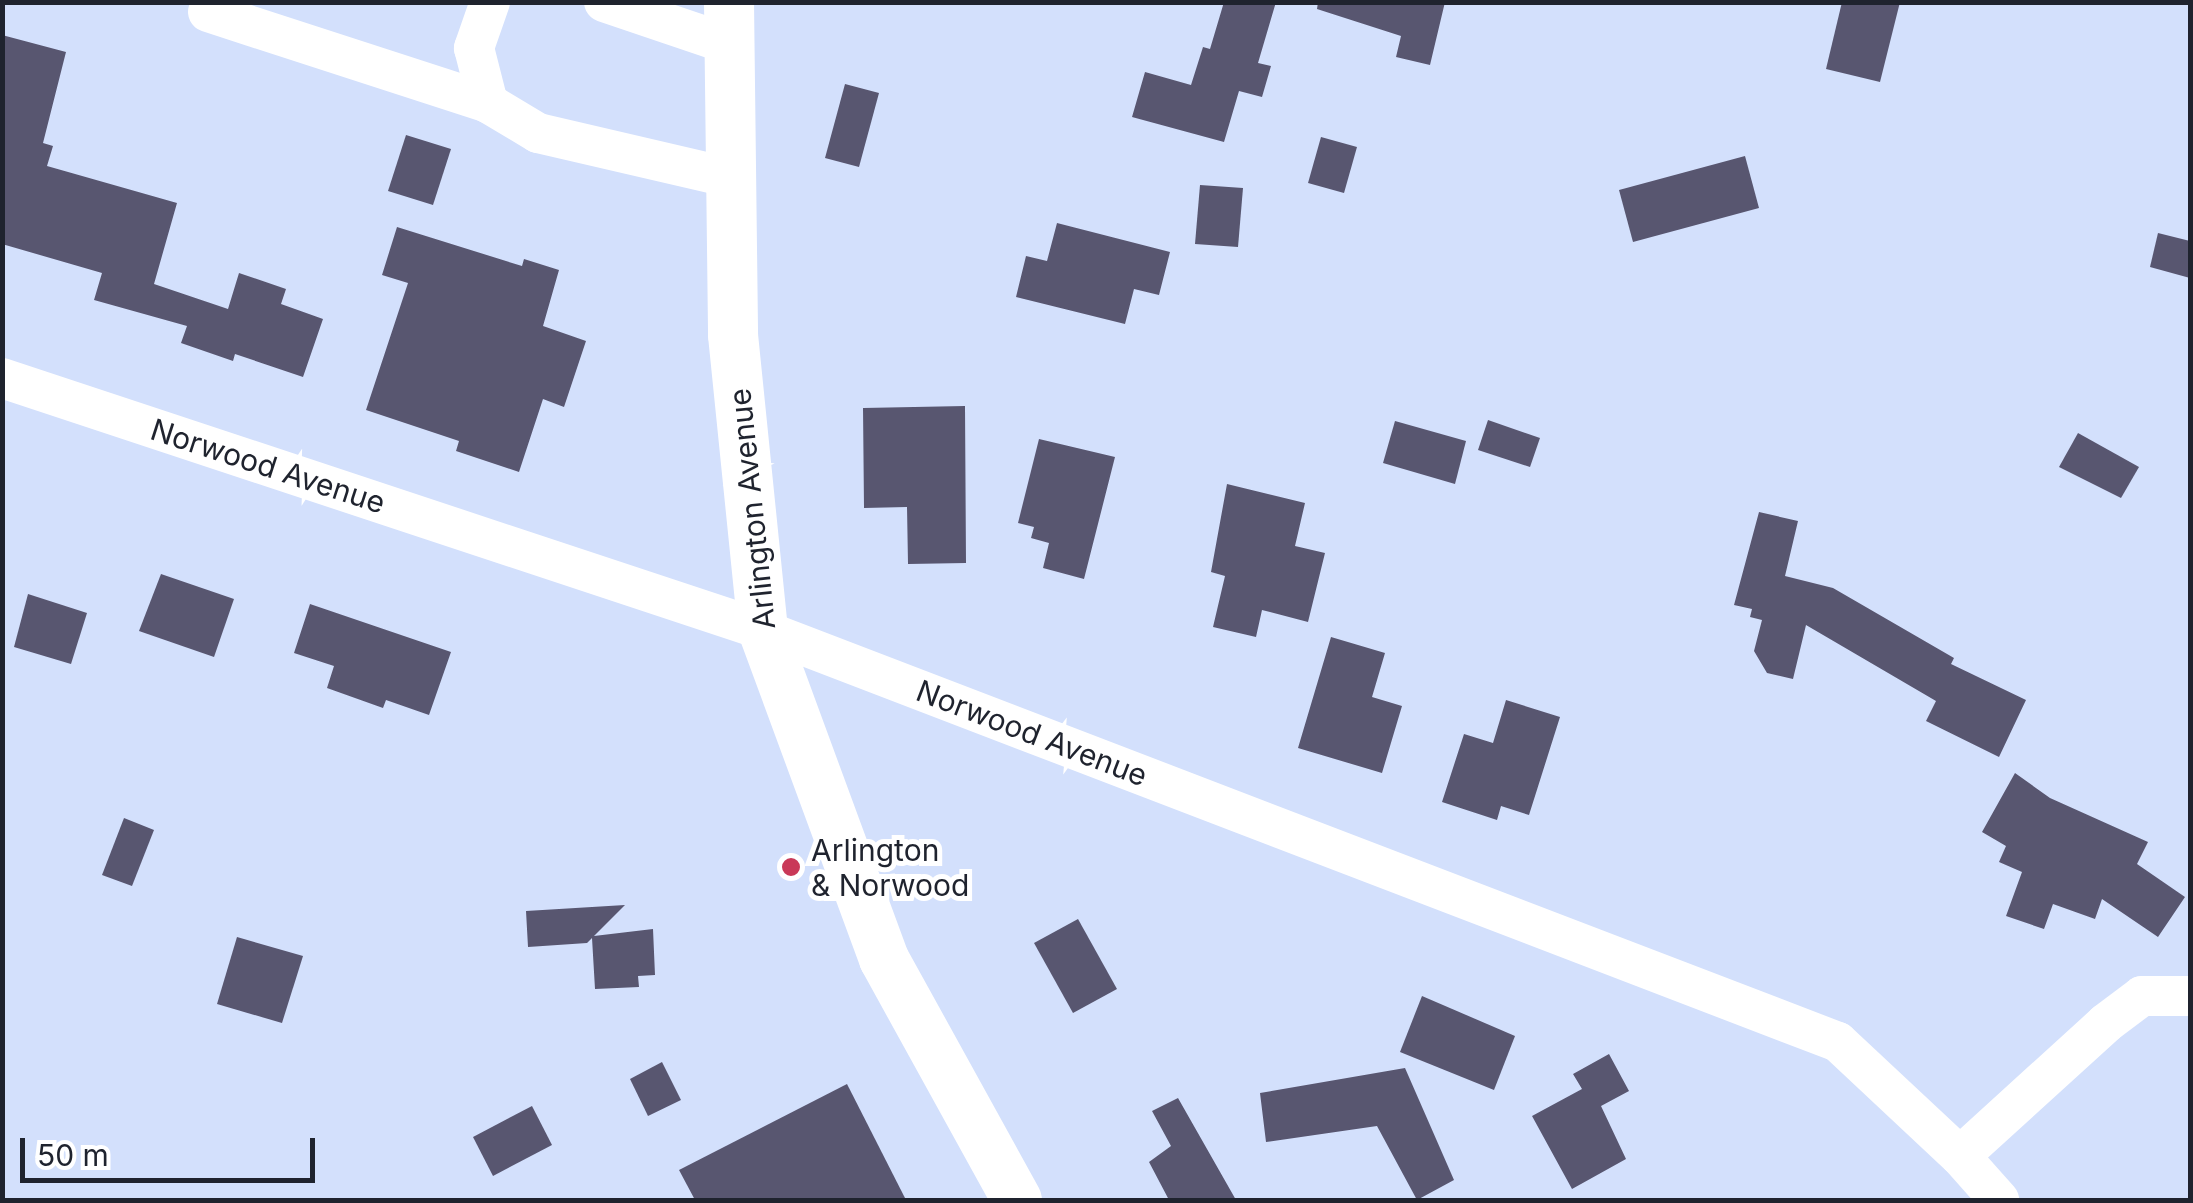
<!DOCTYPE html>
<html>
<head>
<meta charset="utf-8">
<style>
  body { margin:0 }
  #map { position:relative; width:2193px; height:1203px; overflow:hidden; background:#d3e0fc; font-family:Inter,sans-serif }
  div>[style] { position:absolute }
  .building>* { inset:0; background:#585670 }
  .minor>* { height:40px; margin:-20px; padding:0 20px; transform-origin:20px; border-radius:20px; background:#fff }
  .major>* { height:50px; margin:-25px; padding:0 25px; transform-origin:25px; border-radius:25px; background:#fff }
  .dots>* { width:28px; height:28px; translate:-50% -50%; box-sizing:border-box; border:5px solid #fff; border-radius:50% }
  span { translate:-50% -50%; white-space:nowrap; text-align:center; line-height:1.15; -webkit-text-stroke:10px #fff; paint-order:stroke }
  .street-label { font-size:30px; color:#1f232e }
  .poi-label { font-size:30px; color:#1f232e }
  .left { translate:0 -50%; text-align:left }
  .frame { position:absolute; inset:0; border:5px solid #1f232e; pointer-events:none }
  .scale { position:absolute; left:20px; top:1138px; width:295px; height:45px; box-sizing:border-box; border:5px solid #1f232e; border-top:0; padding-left:12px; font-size:30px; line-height:35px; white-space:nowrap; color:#1f232e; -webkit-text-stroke:8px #fff; paint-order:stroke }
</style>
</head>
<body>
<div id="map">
  <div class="building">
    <div style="clip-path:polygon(1224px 2px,1276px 2px,1258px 63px,1271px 66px,1262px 97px,1239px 91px,1224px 142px,1132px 117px,1145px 72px,1191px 85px,1203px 47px,1210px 49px)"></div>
    <div style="clip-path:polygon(1318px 2px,1445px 2px,1430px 65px,1396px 57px,1401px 36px,1317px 9px)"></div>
    <div style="clip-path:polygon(1842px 2px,1900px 2px,1880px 82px,1826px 69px)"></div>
    <div style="clip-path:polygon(2px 35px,66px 52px,43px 143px,53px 146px,47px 166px,177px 203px,154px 284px,228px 309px,239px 273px,286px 289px,281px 304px,323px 319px,303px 377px,235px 354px,233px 361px,181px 343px,187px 326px,94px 300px,102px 273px,2px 244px)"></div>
    <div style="clip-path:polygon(845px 84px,879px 93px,859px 167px,825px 158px)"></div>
    <div style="clip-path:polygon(406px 135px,451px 149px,433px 205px,388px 191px)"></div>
    <div style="clip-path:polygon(1321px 137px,1357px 147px,1344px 193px,1308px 183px)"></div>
    <div style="clip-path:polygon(1745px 156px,1759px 208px,1633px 242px,1619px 190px)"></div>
    <div style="clip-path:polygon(1200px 185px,1243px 188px,1238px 247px,1195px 244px)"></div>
    <div style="clip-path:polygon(1057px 223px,1170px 252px,1159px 295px,1134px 289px,1125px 324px,1016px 297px,1026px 256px,1047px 261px)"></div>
    <div style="clip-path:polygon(397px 227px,522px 266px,524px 259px,559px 270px,543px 326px,586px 341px,564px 407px,543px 399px,519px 472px,456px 451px,459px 441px,366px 410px,408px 283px,382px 275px)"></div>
    <div style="clip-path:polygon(2158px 233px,2190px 241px,2190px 278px,2150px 267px)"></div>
    <div style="clip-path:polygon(965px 406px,966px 563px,908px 564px,907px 507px,864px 508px,863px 408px)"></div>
    <div style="clip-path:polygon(1488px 420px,1540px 438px,1530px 467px,1478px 450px)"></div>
    <div style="clip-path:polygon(1395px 421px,1466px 441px,1455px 484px,1383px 463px)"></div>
    <div style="clip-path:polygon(2078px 433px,2139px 467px,2121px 498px,2059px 467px)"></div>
    <div style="clip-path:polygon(1039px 439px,1115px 457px,1084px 579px,1043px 568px,1049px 543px,1031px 538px,1034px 527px,1018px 523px)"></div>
    <div style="clip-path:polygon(1227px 484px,1305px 503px,1295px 546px,1325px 553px,1308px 622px,1262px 610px,1256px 637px,1213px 627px,1225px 576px,1211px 572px)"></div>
    <div style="clip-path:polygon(1759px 512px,1798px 521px,1785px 576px,1833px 588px,1954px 658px,1951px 664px,2026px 700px,1999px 757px,1926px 721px,1936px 701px,1806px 625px,1793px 679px,1767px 673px,1754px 651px,1762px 620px,1750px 617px,1752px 609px,1734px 605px)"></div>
    <div style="clip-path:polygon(161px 574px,234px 599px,214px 657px,139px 631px)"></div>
    <div style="clip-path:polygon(28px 594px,87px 613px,71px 664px,14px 647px)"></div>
    <div style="clip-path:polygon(310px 604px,451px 652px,429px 715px,386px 700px,383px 708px,327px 688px,334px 666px,294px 653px)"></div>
    <div style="clip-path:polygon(1331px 637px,1385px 653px,1372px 697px,1402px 706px,1382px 773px,1298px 748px)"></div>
    <div style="clip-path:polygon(1506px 700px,1560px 717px,1529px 815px,1501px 806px,1497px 820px,1442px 802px,1464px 734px,1493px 743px)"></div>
    <div style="clip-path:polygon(2015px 773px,2050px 798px,2148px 842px,2137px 864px,2185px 897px,2158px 937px,2102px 899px,2095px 919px,2053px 904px,2044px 929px,2006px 916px,2022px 872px,1999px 862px,2006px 846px,1982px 832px)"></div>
    <div style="clip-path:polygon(124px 818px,154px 830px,132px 886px,102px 875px)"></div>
    <div style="clip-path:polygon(625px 905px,594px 936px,653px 929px,655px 975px,638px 976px,639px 987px,595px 989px,592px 938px,587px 943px,528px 947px,526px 911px)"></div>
    <div style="clip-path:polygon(1078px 919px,1117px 989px,1073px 1013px,1034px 943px)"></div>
    <div style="clip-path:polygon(237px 937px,303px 956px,282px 1023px,217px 1004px)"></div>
    <div style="clip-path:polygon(1422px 996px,1515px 1036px,1494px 1090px,1400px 1052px)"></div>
    <div style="clip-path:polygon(1609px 1054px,1629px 1091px,1601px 1106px,1626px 1159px,1572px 1189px,1532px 1116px,1582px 1089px,1573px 1074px)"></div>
    <div style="clip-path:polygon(662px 1062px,681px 1100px,648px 1116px,630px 1079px)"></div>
    <div style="clip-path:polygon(1405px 1068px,1454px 1180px,1417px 1200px,1377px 1126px,1266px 1142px,1260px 1093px)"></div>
    <div style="clip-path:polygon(847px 1084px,906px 1200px,695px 1200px,679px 1170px)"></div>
    <div style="clip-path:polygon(1178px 1098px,1236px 1200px,1169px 1200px,1149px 1162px,1171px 1146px,1152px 1111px)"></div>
    <div style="clip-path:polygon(532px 1106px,552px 1145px,493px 1176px,473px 1137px)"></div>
  </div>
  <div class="minor">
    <div style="left:490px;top:2px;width:49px;rotate:109.2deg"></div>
    <div style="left:474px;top:48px;width:57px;rotate:75.7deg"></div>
    <div style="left:488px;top:103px;width:58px;rotate:31deg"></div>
    <div style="left:538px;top:133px;width:198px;rotate:13.1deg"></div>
    <div style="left:604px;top:2px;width:131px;rotate:18.7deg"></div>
    <div style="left:208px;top:12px;width:294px;rotate:18deg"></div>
    <div style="left:2px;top:378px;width:802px;rotate:18.32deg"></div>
    <div style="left:763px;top:630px;width:1151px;rotate:20.97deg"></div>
    <div style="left:1838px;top:1042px;width:167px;rotate:43.1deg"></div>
    <div style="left:1960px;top:1156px;width:59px;rotate:48.4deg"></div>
    <div style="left:1960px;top:1156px;width:197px;rotate:-42.3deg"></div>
    <div style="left:2106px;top:1023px;width:45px;rotate:-36.9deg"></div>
    <div style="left:2142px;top:996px;width:46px"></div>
  </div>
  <div class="major">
    <div style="left:729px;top:2px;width:333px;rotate:89.3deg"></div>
    <div style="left:733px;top:335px;width:297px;rotate:84.2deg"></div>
    <div style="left:763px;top:630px;width:351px;rotate:69.8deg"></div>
    <div style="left:884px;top:959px;width:275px;rotate:61.1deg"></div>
  </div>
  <div class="dots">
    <div style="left:791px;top:867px;background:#c93958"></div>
  </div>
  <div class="street-label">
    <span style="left:268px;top:466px;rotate:18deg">Norwood Avenue</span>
    <span style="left:752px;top:509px;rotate:-96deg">Arlington Avenue</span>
    <span style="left:1032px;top:733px;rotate:21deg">Norwood Avenue</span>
  </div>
  <div class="poi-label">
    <span class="left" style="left:811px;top:867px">Arlington<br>&amp; Norwood</span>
  </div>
  <div class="frame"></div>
  <div class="scale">50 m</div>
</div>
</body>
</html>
